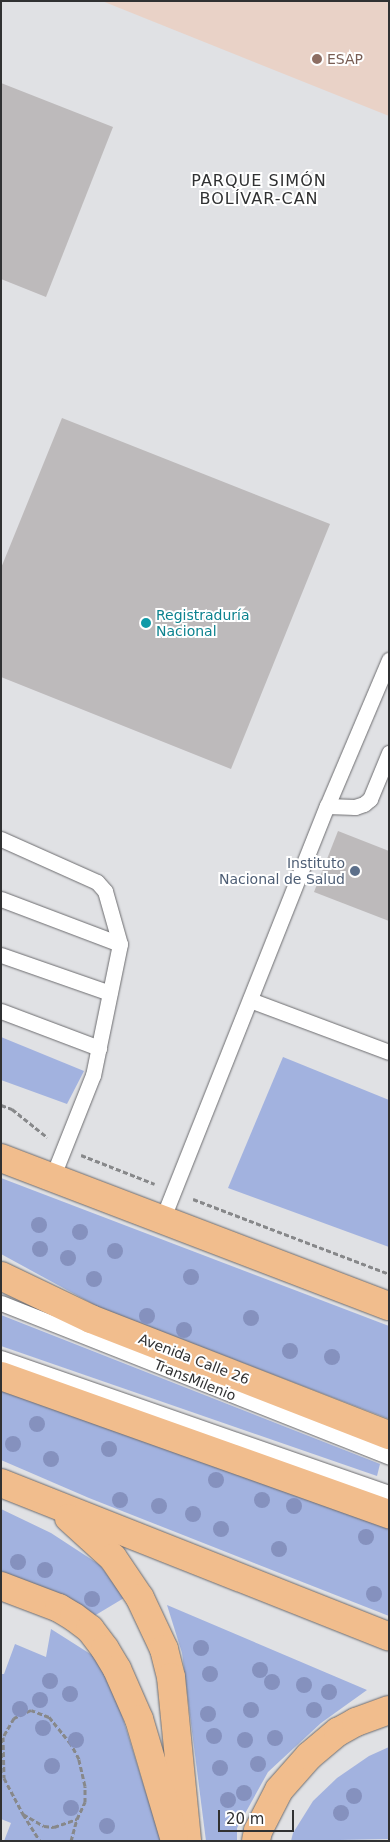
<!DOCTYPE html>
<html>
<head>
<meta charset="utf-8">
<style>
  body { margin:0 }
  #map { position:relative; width:390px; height:1842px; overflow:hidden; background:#e0e1e4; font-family:"DejaVu Sans",sans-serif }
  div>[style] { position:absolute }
  .education>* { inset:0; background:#e9d2c7 }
  .green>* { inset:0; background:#a2b2df }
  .building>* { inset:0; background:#bdbabb }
  .path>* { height:3px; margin-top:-1.5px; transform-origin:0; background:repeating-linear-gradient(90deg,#87888a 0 5px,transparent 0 7.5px) }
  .roads { filter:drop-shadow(0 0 1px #6c6c6f) drop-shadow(0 0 1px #6c6c6f) }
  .service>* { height:15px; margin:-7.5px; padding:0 7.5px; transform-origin:7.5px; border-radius:7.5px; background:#fff }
  .primary>* { height:28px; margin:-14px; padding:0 14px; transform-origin:14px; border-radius:14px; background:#f1bd8d }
  .trees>* { width:16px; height:16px; margin:-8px; border-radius:50%; background:#8591be }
  .dots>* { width:14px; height:14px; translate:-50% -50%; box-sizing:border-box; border:2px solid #fff; border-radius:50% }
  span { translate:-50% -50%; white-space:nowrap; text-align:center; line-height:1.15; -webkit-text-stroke:4px #fff; paint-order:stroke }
  .education-label { font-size:14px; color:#785e54 }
  .left { translate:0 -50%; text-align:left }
  .culture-label { font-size:14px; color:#0d838f }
  .service-label { font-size:14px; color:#4e5e75 }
  .right { translate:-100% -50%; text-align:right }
  .street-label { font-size:14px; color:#303132 }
  .quarter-label { font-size:16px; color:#303132; letter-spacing:1px }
  .frame { position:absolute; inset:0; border:2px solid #303132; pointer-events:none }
  .scale { position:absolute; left:218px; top:1810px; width:76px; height:22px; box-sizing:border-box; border:2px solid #303132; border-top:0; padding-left:6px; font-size:15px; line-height:18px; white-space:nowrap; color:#303132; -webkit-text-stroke:4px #fff; paint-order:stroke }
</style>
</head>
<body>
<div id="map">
  <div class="education">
    <div style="clip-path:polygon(102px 1px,389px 1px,389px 116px)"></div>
  </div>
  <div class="green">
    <div style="clip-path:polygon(1px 1037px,84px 1071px,67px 1104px,1px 1080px)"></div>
    <div style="clip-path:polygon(283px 1057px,389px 1100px,389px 1247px,228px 1188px)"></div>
    <div style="clip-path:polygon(1px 1178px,389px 1326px,389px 1419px,100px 1308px,1px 1254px)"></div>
    <div style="clip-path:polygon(1px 1315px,380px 1464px,377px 1476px,1px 1346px)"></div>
    <div style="clip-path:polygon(1px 1390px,389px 1526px,389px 1616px,89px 1498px,1px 1460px)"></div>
    <div style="clip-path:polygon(1px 1509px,51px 1533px,100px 1565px,124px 1598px,94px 1616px,59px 1595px,1px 1571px)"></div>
    <div style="clip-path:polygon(167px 1605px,367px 1690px,321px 1723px,268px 1772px,237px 1828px,237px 1841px,206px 1841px,182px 1653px)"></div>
    <div style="clip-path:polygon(51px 1629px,92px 1655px,111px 1680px,161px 1841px,4px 1841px,11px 1823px,1px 1819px,1px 1674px,4px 1674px,15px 1644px,46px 1657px)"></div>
    <div style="clip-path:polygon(389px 1747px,389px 1839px,291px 1841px,293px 1833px,313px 1801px,337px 1778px,369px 1756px)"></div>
  </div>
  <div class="building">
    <div style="clip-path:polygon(1px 83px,113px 127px,46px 297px,1px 279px)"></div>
    <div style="clip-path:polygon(62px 418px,330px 524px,231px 769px,1px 677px,1px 568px)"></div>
    <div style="clip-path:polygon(338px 831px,389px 851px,389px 921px,314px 892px)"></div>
  </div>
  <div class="path">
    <div style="left:1px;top:1105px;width:12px;rotate:20deg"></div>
    <div style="left:12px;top:1109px;width:45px;rotate:38.7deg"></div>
    <div style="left:81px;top:1155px;width:79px;rotate:21.4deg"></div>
    <div style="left:193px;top:1199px;width:210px;rotate:20.9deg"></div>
    <div style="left:23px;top:1814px;width:24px;rotate:30deg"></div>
    <div style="left:44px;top:1826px;width:10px;rotate:6deg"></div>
    <div style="left:54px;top:1827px;width:24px;rotate:-19deg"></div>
    <div style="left:77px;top:1819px;width:19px;rotate:-65deg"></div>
    <div style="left:85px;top:1802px;width:16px;rotate:-90deg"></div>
    <div style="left:85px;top:1786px;width:28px;rotate:-103deg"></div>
    <div style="left:79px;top:1759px;width:17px;rotate:-118deg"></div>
    <div style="left:71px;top:1744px;width:35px;rotate:-129deg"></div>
    <div style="left:49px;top:1717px;width:19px;rotate:-159deg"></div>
    <div style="left:31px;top:1710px;width:19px;rotate:155deg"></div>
    <div style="left:14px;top:1718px;width:22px;rotate:120deg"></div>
    <div style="left:3px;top:1737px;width:41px;rotate:88.6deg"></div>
    <div style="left:4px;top:1778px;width:41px;rotate:62.2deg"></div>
    <div style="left:23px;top:1814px;width:32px;rotate:58deg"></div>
    <div style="left:71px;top:1841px;width:23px;rotate:-75deg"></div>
  </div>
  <div class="roads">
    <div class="service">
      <div style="left:327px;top:806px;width:28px;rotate:2deg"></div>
      <div style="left:355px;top:807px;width:9px;rotate:-18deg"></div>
      <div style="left:364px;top:804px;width:8px;rotate:-40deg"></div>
      <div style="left:370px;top:799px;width:50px;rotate:-67.6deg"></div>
      <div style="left:1px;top:839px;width:105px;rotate:24.1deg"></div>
      <div style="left:97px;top:882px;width:12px;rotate:48deg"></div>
      <div style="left:105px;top:891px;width:55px;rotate:74.2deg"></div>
      <div style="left:120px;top:944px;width:134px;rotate:101.6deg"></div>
      <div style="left:93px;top:1075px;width:111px;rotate:111.7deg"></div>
      <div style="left:1px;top:899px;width:127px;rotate:20.7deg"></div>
      <div style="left:1px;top:955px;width:115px;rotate:19.2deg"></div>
      <div style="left:250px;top:1000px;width:148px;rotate:20.5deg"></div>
      <div style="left:1px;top:1011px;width:105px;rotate:20.7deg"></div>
      <div style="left:162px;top:1220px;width:446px;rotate:-68.3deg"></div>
      <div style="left:327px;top:806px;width:159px;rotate:-67deg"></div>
      <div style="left:1px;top:1303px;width:417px;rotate:21.6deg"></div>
      <div style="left:1px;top:1358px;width:411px;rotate:19.2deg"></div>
    </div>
    <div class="primary">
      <div style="left:1px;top:1158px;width:415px;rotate:20.9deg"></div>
      <div style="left:1px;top:1276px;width:100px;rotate:25.5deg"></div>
      <div style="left:91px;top:1319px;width:320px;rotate:21.3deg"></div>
      <div style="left:1px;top:1376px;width:412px;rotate:19.6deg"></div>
      <div style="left:1px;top:1483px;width:417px;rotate:21.6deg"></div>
      <div style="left:69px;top:1518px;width:59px;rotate:42.3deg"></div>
      <div style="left:113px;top:1558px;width:48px;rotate:56deg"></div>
      <div style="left:140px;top:1598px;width:56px;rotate:64.8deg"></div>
      <div style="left:164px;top:1649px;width:29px;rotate:76deg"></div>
      <div style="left:171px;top:1677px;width:165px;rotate:84.4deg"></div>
      <div style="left:1px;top:1586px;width:62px;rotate:20.8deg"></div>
      <div style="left:59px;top:1608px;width:17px;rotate:31deg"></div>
      <div style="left:74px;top:1617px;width:20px;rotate:37deg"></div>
      <div style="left:90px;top:1629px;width:25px;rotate:53deg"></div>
      <div style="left:105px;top:1649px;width:23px;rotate:59deg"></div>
      <div style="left:117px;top:1669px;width:55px;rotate:66.3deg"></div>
      <div style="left:139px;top:1719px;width:123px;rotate:73.5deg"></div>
      <div style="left:256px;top:1841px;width:10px;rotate:-79deg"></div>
      <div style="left:258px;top:1831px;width:46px;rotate:-62.9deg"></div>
      <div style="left:279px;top:1790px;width:45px;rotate:-48.6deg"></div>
      <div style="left:309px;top:1756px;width:38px;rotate:-40deg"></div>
      <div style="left:338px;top:1732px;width:21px;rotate:-29deg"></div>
      <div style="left:356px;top:1722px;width:35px;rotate:-20deg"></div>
    </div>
  </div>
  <div class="trees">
    <div style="left:39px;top:1225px"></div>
    <div style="left:80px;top:1232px"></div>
    <div style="left:40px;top:1249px"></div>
    <div style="left:115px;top:1251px"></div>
    <div style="left:68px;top:1258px"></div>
    <div style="left:191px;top:1277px"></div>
    <div style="left:94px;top:1279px"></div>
    <div style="left:147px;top:1316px"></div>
    <div style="left:251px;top:1318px"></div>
    <div style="left:184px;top:1330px"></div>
    <div style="left:290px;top:1351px"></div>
    <div style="left:332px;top:1357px"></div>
    <div style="left:37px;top:1424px"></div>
    <div style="left:13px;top:1444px"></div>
    <div style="left:109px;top:1449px"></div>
    <div style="left:51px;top:1459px"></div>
    <div style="left:216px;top:1480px"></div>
    <div style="left:120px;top:1500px"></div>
    <div style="left:262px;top:1500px"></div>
    <div style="left:159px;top:1506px"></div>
    <div style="left:294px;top:1506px"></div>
    <div style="left:193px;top:1514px"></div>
    <div style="left:221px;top:1529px"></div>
    <div style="left:366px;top:1537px"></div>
    <div style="left:279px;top:1549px"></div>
    <div style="left:18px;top:1562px"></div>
    <div style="left:45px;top:1570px"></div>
    <div style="left:374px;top:1594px"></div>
    <div style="left:92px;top:1599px"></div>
    <div style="left:201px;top:1648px"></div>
    <div style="left:260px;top:1670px"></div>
    <div style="left:210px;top:1674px"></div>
    <div style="left:50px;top:1681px"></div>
    <div style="left:272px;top:1682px"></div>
    <div style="left:304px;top:1685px"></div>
    <div style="left:329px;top:1692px"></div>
    <div style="left:70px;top:1694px"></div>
    <div style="left:40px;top:1700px"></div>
    <div style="left:20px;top:1709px"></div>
    <div style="left:251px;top:1710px"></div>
    <div style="left:314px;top:1710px"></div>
    <div style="left:208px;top:1714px"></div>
    <div style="left:43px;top:1728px"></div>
    <div style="left:214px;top:1736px"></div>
    <div style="left:275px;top:1738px"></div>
    <div style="left:76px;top:1740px"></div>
    <div style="left:245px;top:1740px"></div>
    <div style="left:258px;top:1764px"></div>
    <div style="left:52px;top:1766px"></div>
    <div style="left:220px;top:1768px"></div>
    <div style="left:244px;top:1793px"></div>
    <div style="left:354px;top:1796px"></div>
    <div style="left:228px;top:1800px"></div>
    <div style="left:71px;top:1808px"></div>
    <div style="left:341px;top:1813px"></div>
    <div style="left:107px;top:1826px"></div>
  </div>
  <div class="dots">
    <div style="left:317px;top:59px;background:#8d6e63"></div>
    <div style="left:146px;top:623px;background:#0f9aa8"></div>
    <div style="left:355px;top:871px;background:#5c6f8a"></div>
  </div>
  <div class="education-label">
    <span class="left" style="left:327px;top:59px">ESAP</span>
  </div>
  <div class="culture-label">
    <span class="left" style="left:156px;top:623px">Registraduría<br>Nacional</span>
  </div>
  <div class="service-label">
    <span class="right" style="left:345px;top:871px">Instituto<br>Nacional de Salud</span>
  </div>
  <div class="street-label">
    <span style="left:194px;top:1359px;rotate:21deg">Avenida Calle 26</span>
    <span style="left:195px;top:1380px;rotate:22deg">TransMilenio</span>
  </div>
  <div class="quarter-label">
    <span style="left:259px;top:190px">PARQUE SIMÓN<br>BOLÍVAR-CAN</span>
  </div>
  <div class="frame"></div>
  <div class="scale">20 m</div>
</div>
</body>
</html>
